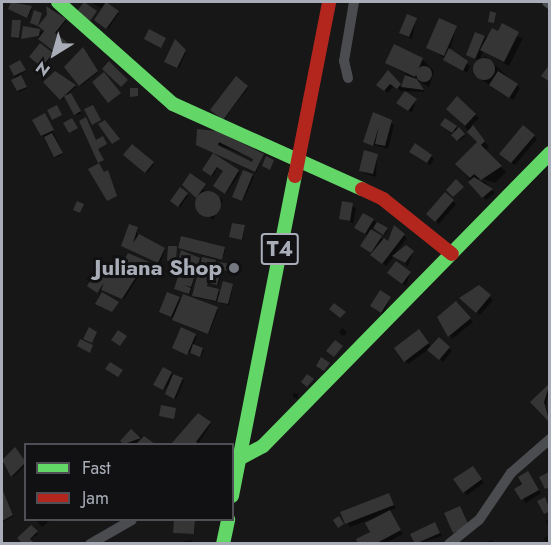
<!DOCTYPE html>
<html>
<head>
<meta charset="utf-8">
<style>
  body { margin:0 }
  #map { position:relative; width:551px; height:545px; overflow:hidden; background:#171717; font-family:Jost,sans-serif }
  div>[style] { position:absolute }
  .shadow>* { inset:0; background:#0007 }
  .building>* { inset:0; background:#353536 }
  .round { border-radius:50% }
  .street>* { height:10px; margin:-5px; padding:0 5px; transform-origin:5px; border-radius:5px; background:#4b4c50 }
  .fast>* { height:14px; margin:-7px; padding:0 7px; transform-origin:7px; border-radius:7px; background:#63d668 }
  .jam>* { height:14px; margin:-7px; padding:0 7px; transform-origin:7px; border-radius:7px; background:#b3261e }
  .dots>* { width:16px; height:16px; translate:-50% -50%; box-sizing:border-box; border:3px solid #111113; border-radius:50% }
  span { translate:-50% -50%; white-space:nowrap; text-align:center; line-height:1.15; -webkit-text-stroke:6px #111113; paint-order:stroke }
  .shield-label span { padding:2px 4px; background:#111113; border:2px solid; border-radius:4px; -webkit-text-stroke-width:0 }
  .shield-label { font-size:21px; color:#a8adb8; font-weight:700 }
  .poi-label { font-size:22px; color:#a8adb8; font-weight:700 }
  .right { translate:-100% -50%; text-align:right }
  .frame { position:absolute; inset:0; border:3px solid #a8adb8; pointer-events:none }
  .legend { position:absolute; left:24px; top:443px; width:210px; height:78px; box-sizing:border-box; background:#111113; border:2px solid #4d4f55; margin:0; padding:8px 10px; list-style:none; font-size:18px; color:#a8adb8 }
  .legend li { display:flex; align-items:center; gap:12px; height:30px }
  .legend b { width:30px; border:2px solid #4d4f55 }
  .north { position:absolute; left:24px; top:24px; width:60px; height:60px; -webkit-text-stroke:4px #111113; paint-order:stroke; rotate:217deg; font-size:16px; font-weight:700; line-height:24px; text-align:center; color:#a8adb8 }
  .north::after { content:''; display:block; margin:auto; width:21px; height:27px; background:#a8adb8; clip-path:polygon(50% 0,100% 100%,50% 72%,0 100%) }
</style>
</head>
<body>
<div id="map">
  <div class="shadow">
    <div style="clip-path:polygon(13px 2px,32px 9px,28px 18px,10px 9px)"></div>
    <div style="clip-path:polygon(90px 2px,102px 2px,119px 13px,108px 29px,95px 20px,103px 9px)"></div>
    <div style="clip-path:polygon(51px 8px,66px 21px,55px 35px,67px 44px,59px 54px,38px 37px,23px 38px,42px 32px)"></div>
    <div style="clip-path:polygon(416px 19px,412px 39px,404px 36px,400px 33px)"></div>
    <div style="clip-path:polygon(20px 22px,20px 39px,13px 38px,12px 37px)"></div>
    <div style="clip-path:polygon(456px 27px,450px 51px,470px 66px,467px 73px,428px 47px)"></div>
    <div style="clip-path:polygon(498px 33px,523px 38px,509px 66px,483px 51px,479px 61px,468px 55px,484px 37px)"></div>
    <div style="clip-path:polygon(176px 41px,186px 52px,179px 68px,167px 63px)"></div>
    <div style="clip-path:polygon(40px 45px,53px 55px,44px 67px,31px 57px)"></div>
    <div style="clip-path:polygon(83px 49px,98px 72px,81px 86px,66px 67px)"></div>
    <div style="clip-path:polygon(485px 56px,520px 88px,513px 100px,473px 74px)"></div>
    <div style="clip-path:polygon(422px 59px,434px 71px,429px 87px,418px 81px,425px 92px,401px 91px,394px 86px,388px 93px,382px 88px,388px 73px,402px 88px,406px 74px,387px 63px)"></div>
    <div style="clip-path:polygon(21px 63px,26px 71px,19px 75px,27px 88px,19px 92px,13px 81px)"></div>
    <div style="clip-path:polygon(55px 73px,76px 87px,69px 93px,81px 113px,77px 115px,66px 96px,62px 100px,45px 82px)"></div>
    <div style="clip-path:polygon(236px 78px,248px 88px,224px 119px,212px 110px)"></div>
    <div style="clip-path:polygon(458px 99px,479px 118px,471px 126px,489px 147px,485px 151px,506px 172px,495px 183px,480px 178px,476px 182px,484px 181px,495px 193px,486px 200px,457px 164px,479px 142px,448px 109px)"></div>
    <div style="clip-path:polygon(416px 100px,412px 113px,401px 106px)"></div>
    <div style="clip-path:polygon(373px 114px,394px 125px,388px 149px,365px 142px)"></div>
    <div style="clip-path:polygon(46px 116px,63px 154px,57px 157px,42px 135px)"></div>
    <div style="clip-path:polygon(442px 125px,456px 127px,465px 136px,459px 141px)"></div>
    <div style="clip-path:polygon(evenodd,199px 131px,263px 156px,256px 173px,199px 146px,199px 131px,222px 146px,255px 159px,252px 165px,222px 146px)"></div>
    <div style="clip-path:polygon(534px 136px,537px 139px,515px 165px,504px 157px)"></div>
    <div style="clip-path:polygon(132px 146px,154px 164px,147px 173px,125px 155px)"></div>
    <div style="clip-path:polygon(214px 155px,240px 173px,226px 194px,215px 186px,225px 171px,218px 167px,213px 176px,204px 170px)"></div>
    <div style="clip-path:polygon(377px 155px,376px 177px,364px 173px,361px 170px)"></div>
    <div style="clip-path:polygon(414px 155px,431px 156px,434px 159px,430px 165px)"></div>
    <div style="clip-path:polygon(244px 172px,254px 177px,243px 201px,235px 197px)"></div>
    <div style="clip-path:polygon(190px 175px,211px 198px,214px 194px,223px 200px,213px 220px,195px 204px,198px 199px,184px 184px)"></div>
    <div style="clip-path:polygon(180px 189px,188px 196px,180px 207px,172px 201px)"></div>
    <div style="clip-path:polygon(445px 194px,456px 204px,439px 224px,428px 214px)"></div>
    <div style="clip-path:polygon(343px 203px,356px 208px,353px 223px,340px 218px)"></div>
    <div style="clip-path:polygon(373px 220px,388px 230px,385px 235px,374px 227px,371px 231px,388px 243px,395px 228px,407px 238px,396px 253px,413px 252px,408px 266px,394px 256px,386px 266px,365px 248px,368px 236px,356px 228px)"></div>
    <div style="clip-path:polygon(245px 226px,243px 240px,231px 237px)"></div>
    <div style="clip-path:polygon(137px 229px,137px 235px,165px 250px,160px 263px,124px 246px)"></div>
    <div style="clip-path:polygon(180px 248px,224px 249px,225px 250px,222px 261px)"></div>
    <div style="clip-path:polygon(199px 259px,214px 260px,215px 274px,219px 264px,239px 268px,238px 273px,222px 270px,218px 285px,210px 281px,207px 287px,221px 293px,233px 285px,229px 305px,195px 297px,200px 270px,180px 264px)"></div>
    <div style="clip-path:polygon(195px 273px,190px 295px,176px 289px)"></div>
    <div style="clip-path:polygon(410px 273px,406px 286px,392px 276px)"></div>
    <div style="clip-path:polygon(113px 276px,138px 277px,124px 299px,89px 286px)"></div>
    <div style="clip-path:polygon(479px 287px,493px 300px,480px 315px,461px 298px)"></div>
    <div style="clip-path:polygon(179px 298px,218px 310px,209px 334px,162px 313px)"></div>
    <div style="clip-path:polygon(390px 298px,384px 315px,375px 309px)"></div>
    <div style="clip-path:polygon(456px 303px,473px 322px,452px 339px,439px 317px)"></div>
    <div style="clip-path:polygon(342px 328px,347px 332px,344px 336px,339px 333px)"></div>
    <div style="clip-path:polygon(182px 329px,197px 337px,193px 345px,204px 350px,201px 357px,175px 348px)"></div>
    <div style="clip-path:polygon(422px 335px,431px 347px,439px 339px,452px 351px,443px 362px,429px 349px,408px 364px,396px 349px)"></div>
    <div style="clip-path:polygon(163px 369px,184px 380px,176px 399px,168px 395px,173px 379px,164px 390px,156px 386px)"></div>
    <div style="clip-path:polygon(550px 385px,546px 406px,550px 421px,532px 402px)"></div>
    <div style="clip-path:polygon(293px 393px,298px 394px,298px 399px,293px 397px)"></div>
    <div style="clip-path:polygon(199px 415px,211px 424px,198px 444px,174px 444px)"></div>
    <div style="clip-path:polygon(132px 431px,155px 444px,126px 444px,122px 441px)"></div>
    <div style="clip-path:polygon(15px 449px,26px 464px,13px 477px,2px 462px)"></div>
    <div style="clip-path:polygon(476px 471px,484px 483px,467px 495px,464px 492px)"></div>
    <div style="clip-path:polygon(528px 473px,541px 493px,526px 503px,516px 489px)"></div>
    <div style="clip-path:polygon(3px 492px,14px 516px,2px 522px,2px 493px)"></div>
    <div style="clip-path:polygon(389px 495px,396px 508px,389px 511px,403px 534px,384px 544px,360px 544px,381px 515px,350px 527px,342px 513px)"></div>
    <div style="clip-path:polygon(550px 518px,550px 528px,545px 521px)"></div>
    <div style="clip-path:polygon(36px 520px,50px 520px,42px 527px)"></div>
    <div style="clip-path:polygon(175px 520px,195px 520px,195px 534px,176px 533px)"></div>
    <div style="clip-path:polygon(435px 524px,442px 536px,416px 544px,412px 535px)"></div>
    <div style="clip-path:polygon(31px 527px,38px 534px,25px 544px)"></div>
    <div style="clip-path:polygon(550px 535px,550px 544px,547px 544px,544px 538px)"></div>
    <div style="clip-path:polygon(192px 540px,194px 544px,185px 544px,184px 541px)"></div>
    <div style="clip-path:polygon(492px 540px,495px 544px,481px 544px)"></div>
  </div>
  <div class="building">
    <div style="clip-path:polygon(11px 2px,32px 6px,27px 18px,8px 9px)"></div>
    <div style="clip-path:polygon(84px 2px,97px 11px,90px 21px,77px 11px)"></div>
    <div style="clip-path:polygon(106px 2px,119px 11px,106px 29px,94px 20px)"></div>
    <div style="clip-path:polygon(46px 6px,66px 19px,55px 33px,67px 42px,57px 54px,38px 39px,44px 31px,38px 26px,47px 15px)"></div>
    <div style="clip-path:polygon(34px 10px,42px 13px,38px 26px,30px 23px)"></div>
    <div style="clip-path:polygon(490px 11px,496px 13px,494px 23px,488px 22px)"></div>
    <div style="clip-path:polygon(407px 14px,417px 18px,409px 37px,399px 33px)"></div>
    <div style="clip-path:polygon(439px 18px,457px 26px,444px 56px,426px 48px)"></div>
    <div style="clip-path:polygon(12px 20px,21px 20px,19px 38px,11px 37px)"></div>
    <div style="clip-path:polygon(502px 23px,519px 32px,504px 62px,480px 50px,492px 28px,498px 31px)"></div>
    <div style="clip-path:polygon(23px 26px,40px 29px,39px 36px,21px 39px)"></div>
    <div style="clip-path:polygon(149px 29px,166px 38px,161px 48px,144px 39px)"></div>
    <div style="clip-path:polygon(475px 32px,485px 36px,475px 59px,466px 55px)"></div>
    <div style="clip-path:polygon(175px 39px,186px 50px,177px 68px,164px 62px)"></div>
    <div style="clip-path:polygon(40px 43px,53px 53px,42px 67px,29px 57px)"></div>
    <div style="clip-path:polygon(394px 44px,423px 58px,415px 77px,385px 63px)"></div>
    <div style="clip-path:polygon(83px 47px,98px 71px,79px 86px,64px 67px)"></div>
    <div style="clip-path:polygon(449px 48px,468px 61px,463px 71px,443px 60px)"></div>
    <div class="round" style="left:473px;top:58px;width:22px;height:22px"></div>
    <div style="clip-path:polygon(20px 60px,26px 70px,14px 76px,9px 66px)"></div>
    <div style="clip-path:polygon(109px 61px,128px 80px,121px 87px,102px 69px)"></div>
    <div style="clip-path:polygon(550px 64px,550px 82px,541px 76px)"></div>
    <div class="round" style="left:416px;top:66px;width:16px;height:16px"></div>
    <div style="clip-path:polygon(388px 70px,401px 84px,397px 89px,390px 84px,384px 91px,376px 85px)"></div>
    <div style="clip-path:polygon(55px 71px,76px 85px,60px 100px,43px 82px)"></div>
    <div style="clip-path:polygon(498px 71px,518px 84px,509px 98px,489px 85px)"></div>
    <div style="clip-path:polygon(104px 72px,121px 93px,108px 103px,92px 82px)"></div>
    <div style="clip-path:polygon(21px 75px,27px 87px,17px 91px,11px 80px)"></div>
    <div style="clip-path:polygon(405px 75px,417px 79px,424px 90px,401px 87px)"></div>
    <div style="clip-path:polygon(236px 76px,248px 86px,223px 120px,210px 110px)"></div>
    <div style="clip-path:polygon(130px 88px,138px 88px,138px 96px,130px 97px)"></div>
    <div style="clip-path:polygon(405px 91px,417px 99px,408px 111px,396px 103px)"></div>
    <div style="clip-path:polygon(71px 93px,81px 111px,74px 115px,64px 96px)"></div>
    <div style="clip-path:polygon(457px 96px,476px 114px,465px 126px,446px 109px)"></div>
    <div style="clip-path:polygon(57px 105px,62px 115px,52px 120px,47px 110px)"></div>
    <div style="clip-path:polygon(93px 105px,101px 120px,92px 125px,84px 109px)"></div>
    <div style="clip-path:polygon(373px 112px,392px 120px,385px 146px,375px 144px,379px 126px,373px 146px,363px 142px)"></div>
    <div style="clip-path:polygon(45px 113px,54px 130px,41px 136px,32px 120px)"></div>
    <div style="clip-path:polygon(86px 117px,96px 140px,103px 136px,107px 144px,98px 149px,104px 160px,98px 163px,79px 121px)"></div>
    <div style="clip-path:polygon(72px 118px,78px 128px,69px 133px,63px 123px)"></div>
    <div style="clip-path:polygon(445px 118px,457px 126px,452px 133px,440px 125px)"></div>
    <div style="clip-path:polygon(105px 120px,120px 139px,112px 144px,98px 124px)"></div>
    <div style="clip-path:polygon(473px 125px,485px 141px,481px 145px,502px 166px,481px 180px,474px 174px,470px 178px,455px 164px,477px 142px,467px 132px)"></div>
    <div style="clip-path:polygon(523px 125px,535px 135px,511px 163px,499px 154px)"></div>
    <div style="clip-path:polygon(459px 127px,465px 134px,457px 141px,451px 135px)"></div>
    <div style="clip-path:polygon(evenodd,197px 129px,217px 131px,264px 154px,255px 172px,196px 145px,197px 129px,219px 142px,253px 159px,252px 162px,218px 145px,219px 142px)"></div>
    <div style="clip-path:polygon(52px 133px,63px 153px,54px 157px,44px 137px)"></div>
    <div style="clip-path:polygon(415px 143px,432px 155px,427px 163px,409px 152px)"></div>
    <div style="clip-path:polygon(132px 144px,154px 162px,145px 173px,123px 155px)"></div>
    <div style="clip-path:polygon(364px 150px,378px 154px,373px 174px,359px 171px)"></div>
    <div style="clip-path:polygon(213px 153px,239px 170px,225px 194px,213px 186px,223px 171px,217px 167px,211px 176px,202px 170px)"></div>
    <div style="clip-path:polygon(266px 156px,274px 160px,270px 170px,262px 166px)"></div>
    <div style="clip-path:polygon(99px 163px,104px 172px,108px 170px,117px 196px,107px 201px,88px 169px)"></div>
    <div style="clip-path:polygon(243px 170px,253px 174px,242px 201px,232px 197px)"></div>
    <div style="clip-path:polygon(190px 173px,206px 184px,196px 198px,182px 185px)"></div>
    <div style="clip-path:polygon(474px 177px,493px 189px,482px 198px,468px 182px)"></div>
    <div style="clip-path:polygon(456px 179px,464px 187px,453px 197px,446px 190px)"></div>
    <div style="clip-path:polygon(180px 187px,188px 193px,178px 207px,170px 201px)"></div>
    <div class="round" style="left:195px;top:191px;width:26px;height:26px"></div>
    <div style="clip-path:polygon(445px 192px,454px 200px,435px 222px,426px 214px)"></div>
    <div style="clip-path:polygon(77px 201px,84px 204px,80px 213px,73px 210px)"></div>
    <div style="clip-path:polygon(342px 201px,353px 203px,350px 221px,339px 219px)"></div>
    <div style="clip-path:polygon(363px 213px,374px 219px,365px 234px,354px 228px)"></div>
    <div style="clip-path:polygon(377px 222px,388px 228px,383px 235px,373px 228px)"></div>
    <div style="clip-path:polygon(232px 223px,245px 225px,242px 240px,229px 237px)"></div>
    <div style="clip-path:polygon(129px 224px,138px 227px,133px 243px,139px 234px,165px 248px,158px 263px,121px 246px)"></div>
    <div style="clip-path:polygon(394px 225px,405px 234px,382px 264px,370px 255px,384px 238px,388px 241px)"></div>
    <div style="clip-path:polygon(371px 229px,382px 236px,371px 253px,360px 246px)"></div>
    <div style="clip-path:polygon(181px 236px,225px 247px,222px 260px,178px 248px)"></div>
    <div style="clip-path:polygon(406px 245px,414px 251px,405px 263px,392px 256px)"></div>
    <div style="clip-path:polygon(168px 246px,177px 246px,176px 261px,167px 261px)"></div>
    <div style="clip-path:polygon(181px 250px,200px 258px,197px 269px,177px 264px)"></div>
    <div style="clip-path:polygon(128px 253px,149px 262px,145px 271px,124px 261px)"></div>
    <div style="clip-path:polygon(202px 257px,216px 260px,207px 286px,219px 289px,216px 301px,192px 296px)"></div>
    <div style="clip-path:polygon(396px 261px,411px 272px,402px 284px,387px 273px)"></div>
    <div style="clip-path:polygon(102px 262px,113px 274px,124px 266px,138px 274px,122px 299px,101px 290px,104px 283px,97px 293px,87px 286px)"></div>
    <div style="clip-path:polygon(218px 262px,238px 265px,237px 273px,217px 269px)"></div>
    <div style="clip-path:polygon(181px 267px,196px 271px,191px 287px,184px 285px,191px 288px,189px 294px,174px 289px)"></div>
    <div style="clip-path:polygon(214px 269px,221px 271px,217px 285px,210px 283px)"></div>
    <div style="clip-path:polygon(223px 281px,233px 284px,228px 304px,217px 302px)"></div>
    <div style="clip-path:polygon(479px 285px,491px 295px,476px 313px,459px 298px)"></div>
    <div style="clip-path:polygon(380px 290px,391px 297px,381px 313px,370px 306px)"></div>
    <div style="clip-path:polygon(102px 292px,119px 302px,112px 312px,95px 304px)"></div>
    <div style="clip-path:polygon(167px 292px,180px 297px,171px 317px,159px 312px)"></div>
    <div style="clip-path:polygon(183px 294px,218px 307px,208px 334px,172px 320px)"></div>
    <div style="clip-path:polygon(456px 301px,471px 318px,448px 337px,437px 317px)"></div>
    <div style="clip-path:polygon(334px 303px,346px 312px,340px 318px,329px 309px)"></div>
    <div style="clip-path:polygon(89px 327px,97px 332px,92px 343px,83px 339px)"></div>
    <div style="clip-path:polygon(181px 327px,196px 334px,187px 355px,172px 348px)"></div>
    <div style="clip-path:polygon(419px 329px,429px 343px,404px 362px,394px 348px)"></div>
    <div style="clip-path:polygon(118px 330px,127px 336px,120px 346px,111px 340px)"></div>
    <div style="clip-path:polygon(439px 337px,450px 347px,439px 360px,427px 350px)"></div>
    <div style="clip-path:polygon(80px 339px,93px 345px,90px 353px,77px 346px)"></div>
    <div style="clip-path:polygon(335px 340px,343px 346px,334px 357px,326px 351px)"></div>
    <div style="clip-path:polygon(193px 344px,203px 348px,200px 357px,190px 353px)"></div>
    <div style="clip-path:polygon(321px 357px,330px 363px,324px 371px,316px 366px)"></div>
    <div style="clip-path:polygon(110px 362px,123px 370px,118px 377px,105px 369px)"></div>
    <div style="clip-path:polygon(163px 367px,172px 372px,163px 390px,153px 385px)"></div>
    <div style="clip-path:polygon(173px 374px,183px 378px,174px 399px,165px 394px)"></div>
    <div style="clip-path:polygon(307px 374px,314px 379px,307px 387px,301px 382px)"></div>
    <div style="clip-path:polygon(550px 383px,544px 402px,550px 423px,530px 402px)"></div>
    <div style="clip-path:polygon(161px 405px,176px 408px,174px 419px,159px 416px)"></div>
    <div style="clip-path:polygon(198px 413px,211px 422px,196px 442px,200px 444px,171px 444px)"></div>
    <div style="clip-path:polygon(131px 429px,141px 438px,124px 444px,120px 441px)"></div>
    <div style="clip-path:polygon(144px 436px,155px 444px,136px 444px)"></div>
    <div style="clip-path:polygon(15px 447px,26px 462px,11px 477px,2px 460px)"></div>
    <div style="clip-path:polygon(473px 466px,482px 479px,463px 493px,453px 479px)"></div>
    <div style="clip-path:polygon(528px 471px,539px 490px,521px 500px,514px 489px,522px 484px,518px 477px)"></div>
    <div style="clip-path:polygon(549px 472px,550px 487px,545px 489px,539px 477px)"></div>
    <div style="clip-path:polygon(3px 491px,13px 515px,2px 521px,2px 492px)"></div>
    <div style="clip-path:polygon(389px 493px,394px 505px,345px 524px,340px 512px)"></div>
    <div style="clip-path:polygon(545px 497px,550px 511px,544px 514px,537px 501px)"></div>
    <div style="clip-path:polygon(460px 506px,469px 526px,453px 533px,444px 513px)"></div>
    <div style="clip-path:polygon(390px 510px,401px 530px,375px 544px,358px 544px,356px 539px,370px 532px,365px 523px)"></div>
    <div style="clip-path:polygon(339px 516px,344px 524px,338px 528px,333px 520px)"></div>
    <div style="clip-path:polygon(174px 520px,195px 520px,194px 534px,173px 533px)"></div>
    <div style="clip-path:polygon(435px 522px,440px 533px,415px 544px,410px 534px)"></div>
    <div style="clip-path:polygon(31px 525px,38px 531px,30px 539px,33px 542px,23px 544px,17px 538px)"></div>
  </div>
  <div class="street">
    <div style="left:547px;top:2px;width:4px;rotate:34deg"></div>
    <div style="left:348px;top:78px;width:17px;rotate:-103deg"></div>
    <div style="left:344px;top:61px;width:60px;rotate:-80.4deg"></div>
    <div style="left:90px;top:544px;width:48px;rotate:-29.7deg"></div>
    <div style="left:449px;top:544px;width:38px;rotate:-39deg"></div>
    <div style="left:479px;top:520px;width:57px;rotate:-55.8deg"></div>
    <div style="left:511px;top:473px;width:52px;rotate:-41.1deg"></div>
  </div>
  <div class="fast">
    <div style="left:58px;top:2px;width:154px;rotate:41.6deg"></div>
    <div style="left:173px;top:104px;width:207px;rotate:24.2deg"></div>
    <div style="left:233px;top:462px;width:34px;rotate:-28deg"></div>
    <div style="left:263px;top:446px;width:410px;rotate:-45.6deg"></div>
    <div style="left:232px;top:496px;width:326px;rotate:-78.9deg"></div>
    <div style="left:223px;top:544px;width:25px;rotate:-78deg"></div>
  </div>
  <div class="jam">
    <div style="left:295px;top:176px;width:177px;rotate:-78.9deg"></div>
    <div style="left:362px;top:189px;width:23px;rotate:25deg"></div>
    <div style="left:383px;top:199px;width:88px;rotate:38.6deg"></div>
  </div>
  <div class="dots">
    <div style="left:234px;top:268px;background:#757880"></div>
  </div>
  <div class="shield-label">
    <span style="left:280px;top:249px">T4</span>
  </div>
  <div class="poi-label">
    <span class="right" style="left:222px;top:268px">Juliana Shop</span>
  </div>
  <div class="frame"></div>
  <ul class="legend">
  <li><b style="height:8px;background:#63d668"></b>Fast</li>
  <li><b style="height:8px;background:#b3261e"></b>Jam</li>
  </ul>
  <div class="north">N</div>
</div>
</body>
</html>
